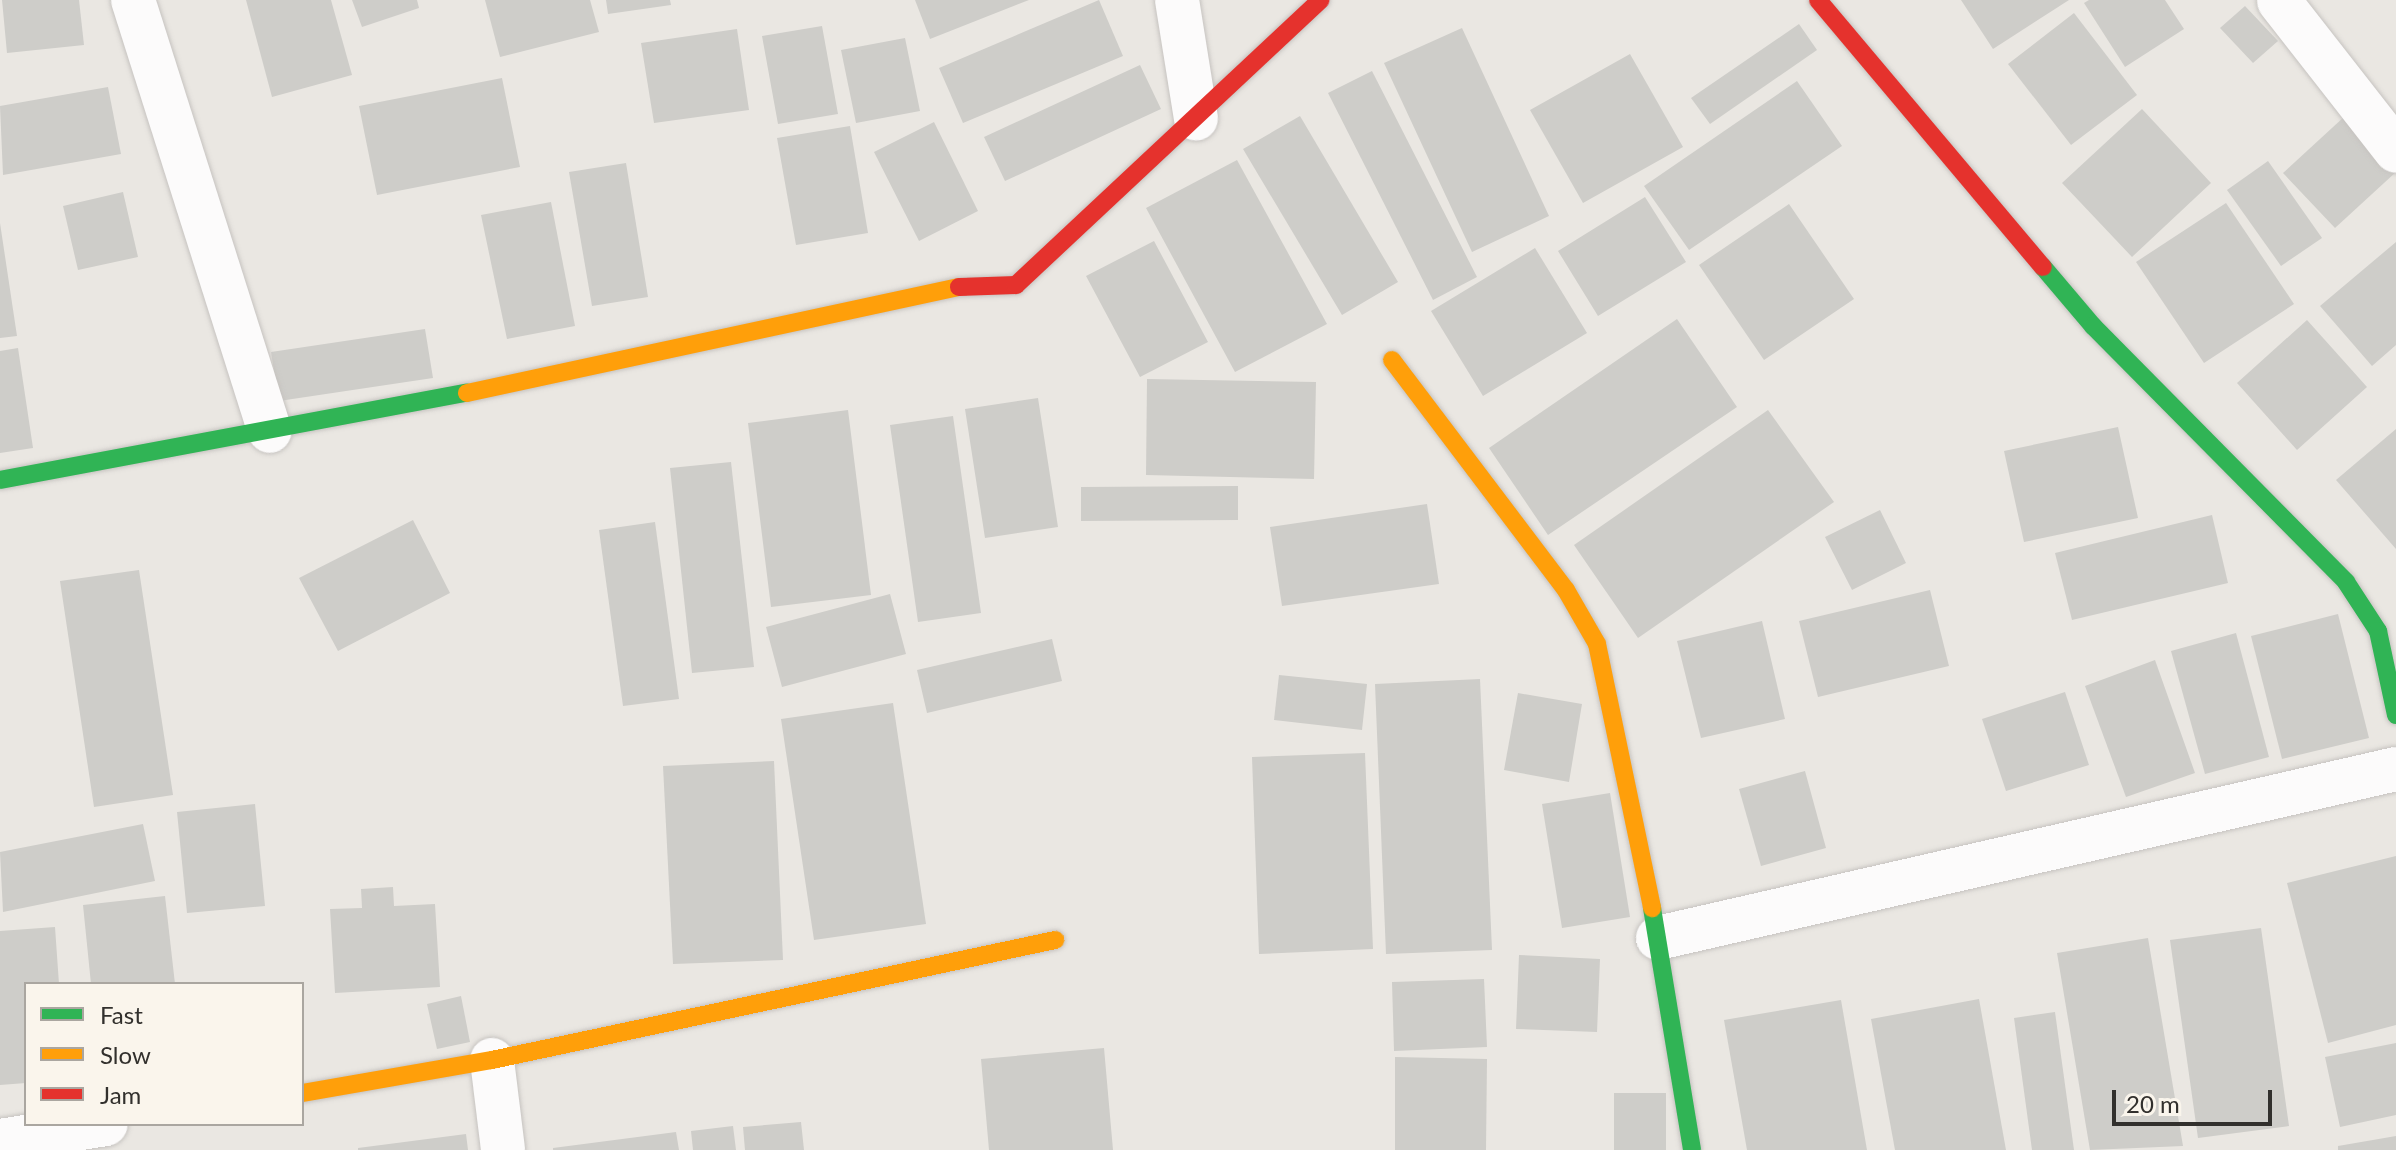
<!DOCTYPE html>
<html>
<head>
<meta charset="utf-8">
<style>
  body { margin:0 }
  #map { position:relative; width:2396px; height:1150px; overflow:hidden; background:#eae7e2; font-family:Lato,sans-serif }
  div>[style] { position:absolute }
  .building>* { inset:0; background:#cecdc9 }
  .roads { filter:drop-shadow(0 0 2px #c6c3c0) drop-shadow(0 0 2px #c6c3c0) }
  .street>* { height:44px; margin:-22px; padding:0 22px; transform-origin:22px; border-radius:22px; background:#fcfbfb }
  .fast>* { height:18px; margin:-9px; padding:0 9px; transform-origin:9px; border-radius:9px; background:#30b455 }
  .slow>* { height:18px; margin:-9px; padding:0 9px; transform-origin:9px; border-radius:9px; background:#ff9f0a }
  .jam>* { height:18px; margin:-9px; padding:0 9px; transform-origin:9px; border-radius:9px; background:#e5322d }
  span { translate:-50% -50%; white-space:nowrap; text-align:center; line-height:1.15; -webkit-text-stroke:6px #faf5ec; paint-order:stroke }
  .legend { position:absolute; left:24px; top:982px; width:280px; height:144px; box-sizing:border-box; background:#faf5ec; border:2px solid #aaa6a0; margin:0; padding:10px 14px; list-style:none; font-size:24px; color:#32302d }
  .legend li { display:flex; align-items:center; gap:16px; height:40px }
  .legend b { width:40px; border:2px solid #aaa6a0 }
  .scale { position:absolute; left:2112px; top:1090px; width:160px; height:36px; box-sizing:border-box; border:4px solid #32302d; border-top:0; padding-left:10px; font-size:24px; line-height:28px; white-space:nowrap; color:#32302d; -webkit-text-stroke:6px #faf5ec; paint-order:stroke }
</style>
</head>
<body>
<div id="map">
  <div class="building">
    <div style="clip-path:polygon(2px 0,79px 0,84px 45px,7px 53px)"></div>
    <div style="clip-path:polygon(246px 0,331px 0,352px 75px,272px 97px)"></div>
    <div style="clip-path:polygon(352px 0,417px 0,419px 8px,362px 27px)"></div>
    <div style="clip-path:polygon(485px 0,590px 0,599px 32px,500px 57px)"></div>
    <div style="clip-path:polygon(606px 0,670px 0,671px 5px,608px 14px)"></div>
    <div style="clip-path:polygon(915px 0,1029px 0,930px 39px)"></div>
    <div style="clip-path:polygon(1099px 0,1123px 56px,963px 123px,939px 68px)"></div>
    <div style="clip-path:polygon(1961px 0,2069px 0,1993px 49px)"></div>
    <div style="clip-path:polygon(2089px 0,2165px 0,2184px 29px,2125px 67px,2084px 3px)"></div>
    <div style="clip-path:polygon(2245px 6px,2278px 41px,2253px 63px,2220px 28px)"></div>
    <div style="clip-path:polygon(2074px 13px,2137px 95px,2071px 145px,2008px 64px)"></div>
    <div style="clip-path:polygon(1799px 24px,1817px 50px,1710px 124px,1691px 98px)"></div>
    <div style="clip-path:polygon(822px 26px,838px 114px,778px 124px,762px 36px)"></div>
    <div style="clip-path:polygon(1462px 28px,1549px 216px,1472px 252px,1384px 63px)"></div>
    <div style="clip-path:polygon(737px 29px,749px 110px,654px 123px,641px 43px)"></div>
    <div style="clip-path:polygon(905px 38px,920px 111px,856px 123px,841px 50px)"></div>
    <div style="clip-path:polygon(1630px 54px,1683px 147px,1583px 203px,1530px 110px)"></div>
    <div style="clip-path:polygon(1140px 65px,1161px 109px,1005px 181px,984px 137px)"></div>
    <div style="clip-path:polygon(1372px 71px,1477px 277px,1433px 300px,1328px 93px)"></div>
    <div style="clip-path:polygon(502px 78px,520px 167px,377px 195px,359px 106px)"></div>
    <div style="clip-path:polygon(1797px 81px,1842px 146px,1689px 250px,1644px 186px)"></div>
    <div style="clip-path:polygon(108px 87px,121px 154px,3px 175px,0 106px)"></div>
    <div style="clip-path:polygon(2142px 109px,2211px 183px,2132px 257px,2062px 183px)"></div>
    <div style="clip-path:polygon(1300px 116px,1398px 282px,1342px 315px,1243px 149px)"></div>
    <div style="clip-path:polygon(2345px 116px,2396px 172px,2335px 228px,2283px 173px)"></div>
    <div style="clip-path:polygon(934px 122px,978px 211px,919px 241px,874px 152px)"></div>
    <div style="clip-path:polygon(850px 126px,868px 233px,796px 245px,777px 138px)"></div>
    <div style="clip-path:polygon(1237px 160px,1327px 324px,1235px 372px,1146px 208px)"></div>
    <div style="clip-path:polygon(2268px 161px,2322px 238px,2281px 266px,2227px 190px)"></div>
    <div style="clip-path:polygon(626px 163px,648px 297px,592px 306px,569px 172px)"></div>
    <div style="clip-path:polygon(123px 192px,138px 257px,78px 270px,63px 206px)"></div>
    <div style="clip-path:polygon(1645px 197px,1686px 262px,1598px 316px,1558px 251px)"></div>
    <div style="clip-path:polygon(551px 202px,575px 326px,507px 339px,481px 215px)"></div>
    <div style="clip-path:polygon(2226px 203px,2294px 304px,2204px 363px,2136px 262px)"></div>
    <div style="clip-path:polygon(1789px 204px,1854px 299px,1764px 360px,1699px 265px)"></div>
    <div style="clip-path:polygon(0 223px,17px 336px,0 338px)"></div>
    <div style="clip-path:polygon(1154px 241px,1208px 342px,1140px 377px,1086px 276px)"></div>
    <div style="clip-path:polygon(2396px 242px,2396px 345px,2372px 366px,2320px 306px)"></div>
    <div style="clip-path:polygon(1535px 248px,1587px 333px,1483px 396px,1431px 311px)"></div>
    <div style="clip-path:polygon(1677px 319px,1737px 407px,1548px 535px,1489px 448px)"></div>
    <div style="clip-path:polygon(2307px 320px,2367px 387px,2297px 450px,2237px 383px)"></div>
    <div style="clip-path:polygon(425px 329px,433px 378px,279px 401px,271px 352px)"></div>
    <div style="clip-path:polygon(18px 348px,33px 448px,0 453px,0 351px)"></div>
    <div style="clip-path:polygon(1147px 379px,1316px 382px,1314px 479px,1146px 475px)"></div>
    <div style="clip-path:polygon(1038px 398px,1058px 527px,985px 538px,965px 409px)"></div>
    <div style="clip-path:polygon(848px 410px,871px 595px,771px 607px,748px 423px)"></div>
    <div style="clip-path:polygon(1768px 410px,1834px 502px,1638px 638px,1574px 545px)"></div>
    <div style="clip-path:polygon(953px 416px,981px 613px,918px 622px,890px 425px)"></div>
    <div style="clip-path:polygon(2118px 427px,2138px 518px,2024px 542px,2004px 451px)"></div>
    <div style="clip-path:polygon(2396px 429px,2396px 549px,2336px 480px)"></div>
    <div style="clip-path:polygon(731px 462px,754px 667px,692px 673px,670px 468px)"></div>
    <div style="clip-path:polygon(1238px 486px,1238px 520px,1081px 521px,1081px 487px)"></div>
    <div style="clip-path:polygon(1427px 504px,1439px 584px,1282px 606px,1270px 527px)"></div>
    <div style="clip-path:polygon(1880px 510px,1906px 563px,1852px 590px,1825px 537px)"></div>
    <div style="clip-path:polygon(2212px 515px,2228px 583px,2072px 620px,2055px 553px)"></div>
    <div style="clip-path:polygon(413px 520px,450px 593px,338px 651px,299px 578px)"></div>
    <div style="clip-path:polygon(655px 522px,679px 699px,623px 706px,599px 530px)"></div>
    <div style="clip-path:polygon(139px 570px,173px 795px,94px 807px,60px 581px)"></div>
    <div style="clip-path:polygon(1930px 590px,1949px 666px,1818px 697px,1799px 621px)"></div>
    <div style="clip-path:polygon(890px 594px,906px 654px,782px 687px,766px 627px)"></div>
    <div style="clip-path:polygon(2338px 614px,2369px 738px,2282px 759px,2251px 636px)"></div>
    <div style="clip-path:polygon(1762px 621px,1785px 719px,1701px 738px,1677px 641px)"></div>
    <div style="clip-path:polygon(2236px 633px,2269px 757px,2205px 774px,2171px 651px)"></div>
    <div style="clip-path:polygon(1052px 639px,1062px 681px,927px 713px,917px 670px)"></div>
    <div style="clip-path:polygon(2155px 660px,2195px 773px,2126px 797px,2085px 686px)"></div>
    <div style="clip-path:polygon(1279px 675px,1367px 684px,1362px 730px,1274px 720px)"></div>
    <div style="clip-path:polygon(1480px 679px,1492px 950px,1386px 954px,1375px 684px)"></div>
    <div style="clip-path:polygon(2065px 692px,2089px 765px,2006px 791px,1982px 719px)"></div>
    <div style="clip-path:polygon(1518px 693px,1582px 704px,1569px 782px,1504px 770px)"></div>
    <div style="clip-path:polygon(893px 703px,926px 924px,814px 940px,781px 719px)"></div>
    <div style="clip-path:polygon(1365px 753px,1373px 949px,1259px 954px,1252px 757px)"></div>
    <div style="clip-path:polygon(774px 761px,783px 960px,673px 964px,663px 766px)"></div>
    <div style="clip-path:polygon(1805px 771px,1826px 848px,1761px 866px,1739px 789px)"></div>
    <div style="clip-path:polygon(1610px 793px,1630px 917px,1562px 928px,1542px 804px)"></div>
    <div style="clip-path:polygon(255px 804px,265px 906px,187px 913px,177px 812px)"></div>
    <div style="clip-path:polygon(143px 824px,155px 881px,3px 912px,0 852px)"></div>
    <div style="clip-path:polygon(2396px 856px,2396px 1025px,2328px 1043px,2287px 883px)"></div>
    <div style="clip-path:polygon(393px 887px,394px 906px,435px 904px,440px 987px,335px 993px,330px 909px,362px 908px,361px 889px)"></div>
    <div style="clip-path:polygon(165px 896px,175px 984px,91px 984px,83px 905px)"></div>
    <div style="clip-path:polygon(55px 927px,59px 984px,26px 984px,26px 1083px,0 1085px,0 931px)"></div>
    <div style="clip-path:polygon(2261px 928px,2289px 1126px,2198px 1138px,2170px 940px)"></div>
    <div style="clip-path:polygon(2148px 938px,2183px 1146px,2090px 1150px,2057px 953px)"></div>
    <div style="clip-path:polygon(1519px 955px,1600px 959px,1597px 1032px,1516px 1029px)"></div>
    <div style="clip-path:polygon(1484px 979px,1487px 1047px,1394px 1051px,1392px 982px)"></div>
    <div style="clip-path:polygon(461px 996px,470px 1042px,437px 1049px,427px 1004px)"></div>
    <div style="clip-path:polygon(1979px 999px,2006px 1150px,1895px 1150px,1871px 1019px)"></div>
    <div style="clip-path:polygon(1841px 1000px,1867px 1150px,1747px 1150px,1724px 1020px)"></div>
    <div style="clip-path:polygon(2055px 1012px,2074px 1150px,2032px 1150px,2014px 1018px)"></div>
    <div style="clip-path:polygon(2396px 1043px,2396px 1115px,2340px 1127px,2325px 1057px)"></div>
    <div style="clip-path:polygon(1104px 1048px,1113px 1150px,989px 1150px,981px 1059px)"></div>
    <div style="clip-path:polygon(1395px 1057px,1487px 1059px,1486px 1150px,1395px 1150px)"></div>
    <div style="clip-path:polygon(1614px 1093px,1666px 1093px,1666px 1150px,1614px 1150px)"></div>
    <div style="clip-path:polygon(801px 1122px,804px 1150px,745px 1150px,743px 1127px)"></div>
    <div style="clip-path:polygon(733px 1126px,736px 1150px,693px 1150px,691px 1131px)"></div>
    <div style="clip-path:polygon(676px 1132px,679px 1150px,553px 1150px,553px 1148px)"></div>
    <div style="clip-path:polygon(466px 1134px,468px 1150px,358px 1150px,358px 1148px)"></div>
    <div style="clip-path:polygon(2396px 1136px,2396px 1150px,2338px 1150px,2338px 1146px)"></div>
  </div>
  <div class="roads">
    <div class="street">
      <div style="left:133px;top:0;width:452px;rotate:72.4deg"></div>
      <div style="left:1177px;top:0;width:120px;rotate:80.9deg"></div>
      <div style="left:2279px;top:1px;width:190px;rotate:52deg"></div>
      <div style="left:1658px;top:938px;width:757px;rotate:-12.9deg"></div>
      <div style="left:492px;top:1060px;width:91px;rotate:83deg"></div>
      <div style="left:0;top:1141px;width:107px;rotate:-9.1deg"></div>
    </div>
    <div class="fast">
      <div style="left:2043px;top:267px;width:77px;rotate:49.7deg"></div>
      <div style="left:2093px;top:326px;width:360px;rotate:45.3deg"></div>
      <div style="left:2346px;top:582px;width:59px;rotate:56.9deg"></div>
      <div style="left:2378px;top:631px;width:86px;rotate:77.9deg"></div>
      <div style="left:0;top:480px;width:475px;rotate:-10.6deg"></div>
      <div style="left:1652px;top:908px;width:245px;rotate:80.6deg"></div>
    </div>
    <div class="slow">
      <div style="left:1392px;top:360px;width:288px;rotate:52.9deg"></div>
      <div style="left:1566px;top:590px;width:62px;rotate:60.1deg"></div>
      <div style="left:1597px;top:644px;width:270px;rotate:78.2deg"></div>
      <div style="left:467px;top:393px;width:503px;rotate:-12.16deg"></div>
      <div style="left:302px;top:1093px;width:193px;rotate:-9.9deg"></div>
      <div style="left:492px;top:1060px;width:576px;rotate:-12.03deg"></div>
    </div>
    <div class="jam">
      <div style="left:1818px;top:0;width:349px;rotate:49.9deg"></div>
      <div style="left:959px;top:287px;width:57px;rotate:-2deg"></div>
      <div style="left:1016px;top:285px;width:417px;rotate:-43.1deg"></div>
    </div>
  </div>
  <ul class="legend">
  <li><b style="height:10px;background:#30b455"></b>Fast</li>
  <li><b style="height:10px;background:#ff9f0a"></b>Slow</li>
  <li><b style="height:10px;background:#e5322d"></b>Jam</li>
  </ul>
  <div class="scale">20 m</div>
</div>
</body>
</html>
